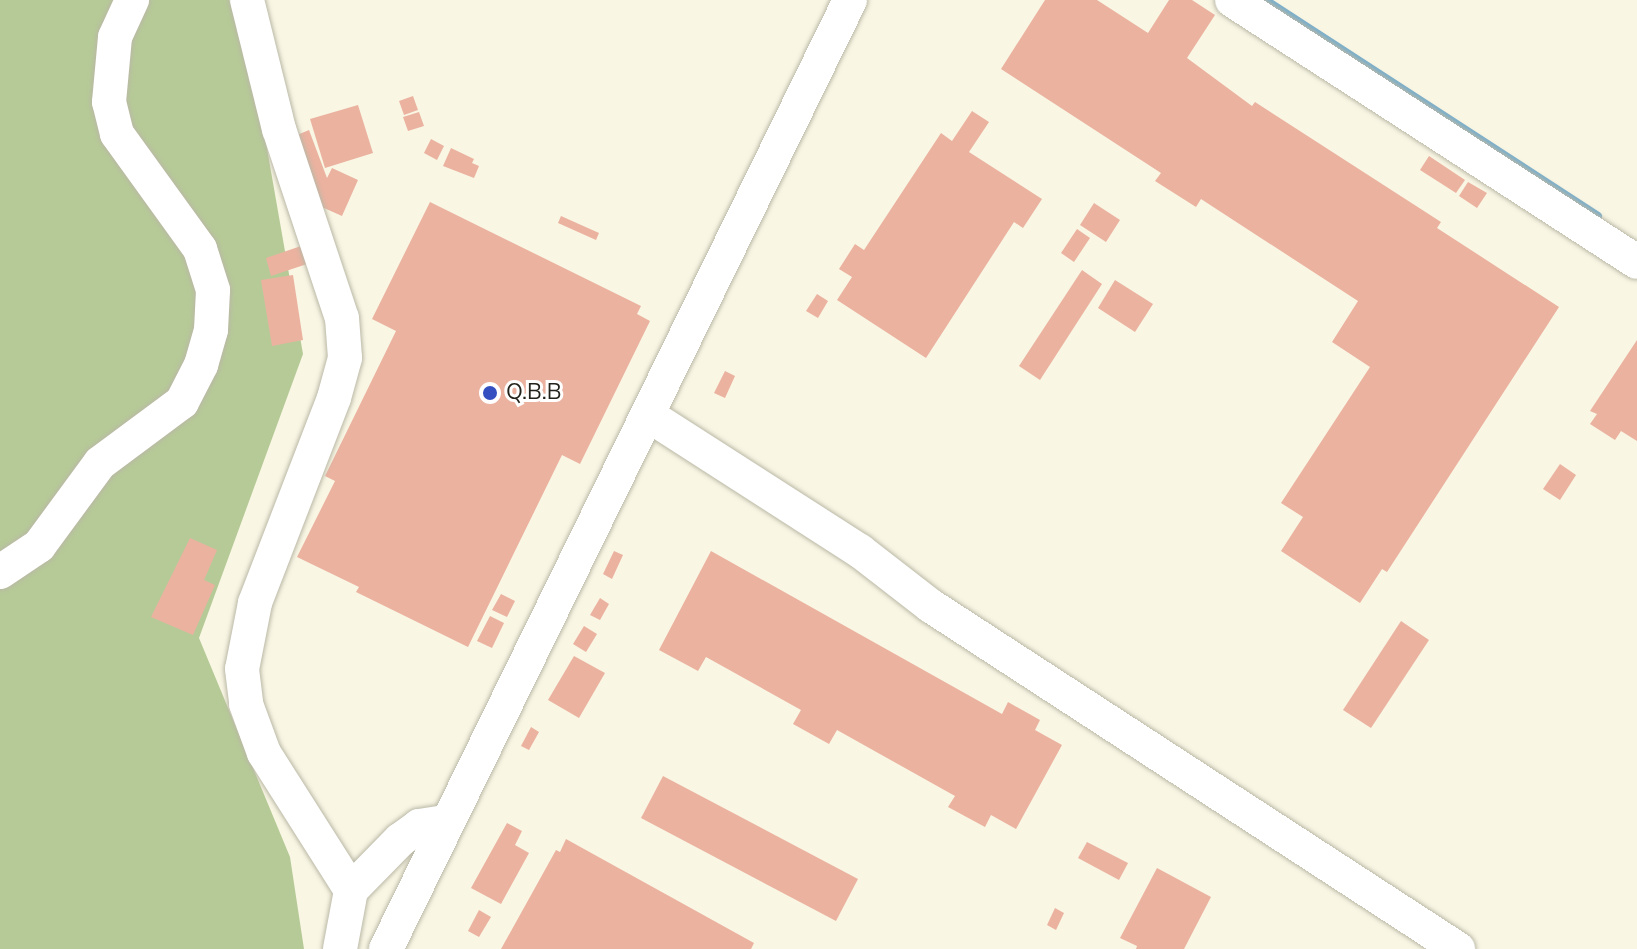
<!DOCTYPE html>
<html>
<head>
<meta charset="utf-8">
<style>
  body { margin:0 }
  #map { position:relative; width:1637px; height:949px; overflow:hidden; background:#f9f6e4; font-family:"Nunito Sans",sans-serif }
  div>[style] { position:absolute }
  .forest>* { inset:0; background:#b6ca97 }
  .stream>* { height:9px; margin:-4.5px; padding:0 4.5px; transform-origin:4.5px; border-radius:4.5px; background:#79afcd }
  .building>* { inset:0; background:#ebb2a0 }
  .roads { filter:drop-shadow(0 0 2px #bab8a6) drop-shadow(0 0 2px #bab8a6) }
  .minor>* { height:34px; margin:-17px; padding:0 17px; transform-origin:17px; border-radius:17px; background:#fff }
  .dots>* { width:22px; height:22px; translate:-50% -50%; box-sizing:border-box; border:4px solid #fff; border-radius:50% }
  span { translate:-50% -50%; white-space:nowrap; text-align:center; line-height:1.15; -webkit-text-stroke:6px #fff; paint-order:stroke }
  .poi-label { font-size:22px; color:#23221b }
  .left { translate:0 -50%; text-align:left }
</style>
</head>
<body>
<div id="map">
  <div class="forest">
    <div style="clip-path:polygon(0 0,241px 0,303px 354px,199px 638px,290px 857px,304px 949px,0 949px)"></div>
  </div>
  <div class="stream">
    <div style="left:1265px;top:0;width:396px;rotate:33deg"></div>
  </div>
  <div class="building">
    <div style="clip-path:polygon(1045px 0,1097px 0,1148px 33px,1169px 0,1192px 0,1215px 15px,1187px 58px,1252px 106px,1255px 102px,1441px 222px,1437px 228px,1559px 307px,1387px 572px,1382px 569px,1360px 603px,1281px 551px,1303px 517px,1281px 503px,1370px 367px,1332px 342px,1358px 301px,1201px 199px,1196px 207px,1155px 181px,1161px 173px,1001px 69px)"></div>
    <div style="clip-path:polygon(413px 96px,418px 110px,404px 115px,399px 101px)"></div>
    <div style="clip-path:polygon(358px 105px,373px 153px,325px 168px,310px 119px)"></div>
    <div style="clip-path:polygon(972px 111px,989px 122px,969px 152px,1042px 199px,1023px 228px,1014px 222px,926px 358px,837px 300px,852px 277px,839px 269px,855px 244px,864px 250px,941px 133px,952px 141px)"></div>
    <div style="clip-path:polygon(419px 112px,424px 126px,408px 131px,403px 117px)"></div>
    <div style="clip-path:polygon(309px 130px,327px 178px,332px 168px,358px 180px,342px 216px,315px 204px,290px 138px)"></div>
    <div style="clip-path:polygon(431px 139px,444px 146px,437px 160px,424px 153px)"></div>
    <div style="clip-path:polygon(451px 148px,474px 159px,472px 163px,479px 166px,474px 178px,443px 166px)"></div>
    <div style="clip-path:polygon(1429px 156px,1465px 180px,1456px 193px,1420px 170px)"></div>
    <div style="clip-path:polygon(1468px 182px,1487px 193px,1477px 208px,1459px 196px)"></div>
    <div style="clip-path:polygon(430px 202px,641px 306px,637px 314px,650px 321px,580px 464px,562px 455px,468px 647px,356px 592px,359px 587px,297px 557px,335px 481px,325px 476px,396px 331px,372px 319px)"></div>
    <div style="clip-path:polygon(1094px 203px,1120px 220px,1106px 242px,1080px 225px)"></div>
    <div style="clip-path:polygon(561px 216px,599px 233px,596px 240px,558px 223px)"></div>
    <div style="clip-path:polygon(1077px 229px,1090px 238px,1074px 262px,1061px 253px)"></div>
    <div style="clip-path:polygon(301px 246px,307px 264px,271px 276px,266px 258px)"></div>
    <div style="clip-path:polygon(1082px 270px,1102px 284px,1040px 380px,1019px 366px)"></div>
    <div style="clip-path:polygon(293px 275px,303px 340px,272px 346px,261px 280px)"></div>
    <div style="clip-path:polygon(1115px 280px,1153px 304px,1135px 332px,1098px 308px)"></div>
    <div style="clip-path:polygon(817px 294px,828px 301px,818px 318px,806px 311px)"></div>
    <div style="clip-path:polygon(1637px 340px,1637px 441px,1621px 431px,1615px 440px,1590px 424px,1597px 414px,1590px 411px)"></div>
    <div style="clip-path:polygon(725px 371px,735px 376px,725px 398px,714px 393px)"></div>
    <div style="clip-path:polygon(1560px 464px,1576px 475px,1560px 500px,1543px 489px)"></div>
    <div style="clip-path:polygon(190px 538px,217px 550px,204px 580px,215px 585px,193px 635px,151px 617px)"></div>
    <div style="clip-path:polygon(614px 551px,623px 555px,612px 579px,603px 574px)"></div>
    <div style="clip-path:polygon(711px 551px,1002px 714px,1008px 702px,1040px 720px,1035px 730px,1062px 745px,1016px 829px,991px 815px,985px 827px,948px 807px,955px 796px,837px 730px,829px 744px,793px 724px,801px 710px,706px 657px,698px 671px,659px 650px)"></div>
    <div style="clip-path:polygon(501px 594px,515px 601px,507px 617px,492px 610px)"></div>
    <div style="clip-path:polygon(600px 598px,609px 604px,600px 620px,590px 615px)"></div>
    <div style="clip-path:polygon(490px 616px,504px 623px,492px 648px,477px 641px)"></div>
    <div style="clip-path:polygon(1401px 621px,1429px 640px,1371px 728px,1343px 710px)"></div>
    <div style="clip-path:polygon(584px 626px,597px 634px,586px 652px,573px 644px)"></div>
    <div style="clip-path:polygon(574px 656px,605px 673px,579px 718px,548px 700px)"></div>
    <div style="clip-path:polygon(531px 727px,539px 732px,529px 750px,521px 746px)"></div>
    <div style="clip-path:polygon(663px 776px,858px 879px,836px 921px,641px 818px)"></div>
    <div style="clip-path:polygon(507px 823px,522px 831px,515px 845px,529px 853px,501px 904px,471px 888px)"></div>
    <div style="clip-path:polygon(566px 839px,754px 943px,751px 949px,501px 949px,556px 850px,560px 852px)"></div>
    <div style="clip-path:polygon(1087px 842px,1128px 863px,1119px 880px,1078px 858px)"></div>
    <div style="clip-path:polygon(1157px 868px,1211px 897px,1184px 949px,1136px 949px,1137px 946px,1120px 938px)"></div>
    <div style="clip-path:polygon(1055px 908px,1064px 913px,1056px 930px,1047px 925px)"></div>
    <div style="clip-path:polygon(479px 910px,491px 917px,479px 937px,468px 931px)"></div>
  </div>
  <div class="roads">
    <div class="minor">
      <div style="left:247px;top:0;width:133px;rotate:76.1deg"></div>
      <div style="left:279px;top:129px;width:199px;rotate:71.6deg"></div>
      <div style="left:342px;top:318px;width:40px;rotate:85.7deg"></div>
      <div style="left:345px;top:358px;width:41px;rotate:105.4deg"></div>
      <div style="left:334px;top:398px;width:220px;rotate:111.1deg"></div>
      <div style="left:255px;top:603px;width:67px;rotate:101.1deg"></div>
      <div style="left:242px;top:669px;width:35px;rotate:83deg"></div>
      <div style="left:246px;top:704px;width:52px;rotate:69.8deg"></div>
      <div style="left:264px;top:753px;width:162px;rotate:57.6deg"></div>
      <div style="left:1232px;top:0;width:482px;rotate:32.9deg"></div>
      <div style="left:648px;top:415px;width:252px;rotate:32.7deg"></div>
      <div style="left:860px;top:551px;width:90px;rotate:37.8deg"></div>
      <div style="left:931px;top:606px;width:629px;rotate:33.06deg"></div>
      <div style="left:0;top:572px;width:47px;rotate:-33.7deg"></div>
      <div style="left:39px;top:546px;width:103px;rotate:-53.7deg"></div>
      <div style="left:100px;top:463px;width:102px;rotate:-36.6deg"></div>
      <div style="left:182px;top:402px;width:42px;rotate:-62.8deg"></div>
      <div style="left:201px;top:365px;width:36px;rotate:-74deg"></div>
      <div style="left:211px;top:330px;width:40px;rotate:-87.1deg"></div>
      <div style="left:213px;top:290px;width:43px;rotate:-107.6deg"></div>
      <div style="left:200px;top:249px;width:142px;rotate:-125.8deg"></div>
      <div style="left:117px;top:134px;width:33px;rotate:-104deg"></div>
      <div style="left:109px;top:102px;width:65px;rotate:-84.7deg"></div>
      <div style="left:115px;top:37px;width:41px;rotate:-65.3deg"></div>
      <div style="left:340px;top:949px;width:60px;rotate:-79.4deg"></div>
      <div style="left:351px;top:890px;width:70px;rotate:-45.6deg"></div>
      <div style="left:400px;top:840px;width:24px;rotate:-36deg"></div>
      <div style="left:419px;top:826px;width:26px;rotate:-9deg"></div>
      <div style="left:386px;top:949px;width:1056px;rotate:-63.94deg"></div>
    </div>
  </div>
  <div class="dots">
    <div style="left:490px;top:393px;background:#354fc1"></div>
  </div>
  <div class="poi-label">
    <span class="left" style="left:506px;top:393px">Q.B.B</span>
  </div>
</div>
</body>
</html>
